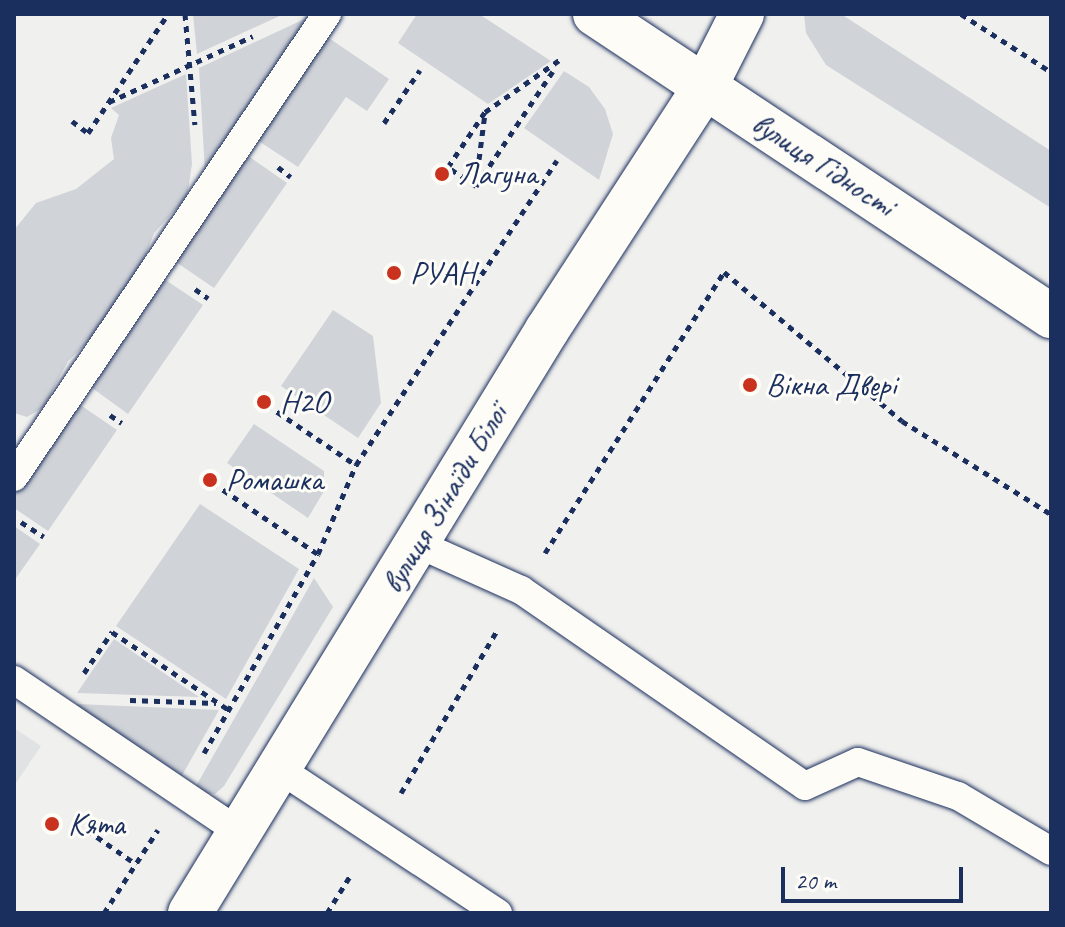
<!DOCTYPE html>
<html>
<head>
<meta charset="utf-8">
<style>
  body { margin:0 }
  #map { position:relative; width:1065px; height:927px; overflow:hidden; background:#f0f0ee; font-family:Caveat,sans-serif }
  div>[style] { position:absolute }
  .built>* { inset:0; background:#e0e2e3 }
  .green>* { inset:0; background:#d0d3d8 }
  .path>* { height:5px; margin-top:-2.5px; transform-origin:0; background:repeating-linear-gradient(90deg,#1b2f5e 0 6px,transparent 0 12px) }
  .roads { filter:drop-shadow(0 0 2px #1b2f5e) drop-shadow(0 0 2px #1b2f5e) }
  .service>* { height:28px; margin:-14px; padding:0 14px; transform-origin:14px; border-radius:14px; background:#fdfcf7 }
  .tertiary>* { height:44px; margin:-22px; padding:0 22px; transform-origin:22px; border-radius:22px; background:#fdfcf7 }
  .secondary>* { height:44px; margin:-22px; padding:0 22px; transform-origin:22px; border-radius:22px; background:#fdfcf7 }
  .dots>* { width:22px; height:22px; translate:-50% -50%; box-sizing:border-box; border:4px solid #fdfcf7; border-radius:50% }
  span { translate:-50% -50%; white-space:nowrap; text-align:center; line-height:1.15; -webkit-text-stroke:6px #fdfcf7; paint-order:stroke }
  .street-label { font-size:32px; color:#1b2f5e }
  .poi-label { font-size:32px; color:#1b2f5e }
  .left { translate:0 -50%; text-align:left }
  .frame { position:absolute; inset:0; border:16px solid #1b2f5e; pointer-events:none }
  .scale { position:absolute; left:781px; top:867px; width:182px; height:36px; box-sizing:border-box; border:4px solid #1b2f5e; border-top:0; padding-left:10px; font-size:24px; line-height:28px; white-space:nowrap; color:#1b2f5e; -webkit-text-stroke:6px #fdfcf7; paint-order:stroke }
</style>
</head>
<body>
<div id="map">
  <div class="built">
    <div style="clip-path:polygon(14px 728px,41px 746px,14px 786px)"></div>
  </div>
  <div class="green">
    <div style="clip-path:polygon(193px 14px,284px 14px,197px 54px)"></div>
    <div style="clip-path:polygon(417px 14px,479px 14px,551px 61px,488px 104px,398px 43px)"></div>
    <div style="clip-path:polygon(804px 14px,841px 14px,1051px 151px,1051px 208px,826px 65px,806px 33px)"></div>
    <div style="clip-path:polygon(311px 16px,205px 172px,199px 68px)"></div>
    <div style="clip-path:polygon(323px 34px,389px 79px,367px 111px,346px 97px,298px 167px,254px 138px)"></div>
    <div style="clip-path:polygon(564px 71px,589px 87px,605px 109px,613px 134px,599px 180px,524px 128px)"></div>
    <div style="clip-path:polygon(186px 74px,192px 164px,187px 197px,154px 233px,142px 264px,96px 334px,68px 361px,44px 407px,27px 417px,14px 413px,14px 230px,36px 203px,76px 189px,114px 159px,111px 138px,119px 115px,111px 108px)"></div>
    <div style="clip-path:polygon(244px 153px,287px 183px,214px 288px,173px 260px)"></div>
    <div style="clip-path:polygon(161px 277px,203px 305px,128px 414px,88px 385px)"></div>
    <div style="clip-path:polygon(333px 310px,373px 336px,381px 403px,358px 438px,281px 386px)"></div>
    <div style="clip-path:polygon(76px 402px,117px 430px,48px 531px,14px 508px,14px 494px)"></div>
    <div style="clip-path:polygon(254px 424px,324px 471px,324px 491px,308px 518px,227px 463px)"></div>
    <div style="clip-path:polygon(200px 504px,299px 569px,226px 699px,116px 626px)"></div>
    <div style="clip-path:polygon(14px 526px,40px 544px,14px 581px)"></div>
    <div style="clip-path:polygon(314px 578px,333px 607px,224px 786px,215px 794px,205px 793px,195px 788px)"></div>
    <div style="clip-path:polygon(114px 639px,199px 697px,77px 693px)"></div>
    <div style="clip-path:polygon(77px 704px,219px 710px,180px 779px,76px 710px)"></div>
  </div>
  <div class="path">
    <div style="left:185px;top:14px;width:111px;rotate:84.9deg"></div>
    <div style="left:961px;top:14px;width:107px;rotate:32.8deg"></div>
    <div style="left:109px;top:102px;width:158px;rotate:-24.6deg"></div>
    <div style="left:72px;top:121px;width:20px;rotate:37deg"></div>
    <div style="left:88px;top:133px;width:143px;rotate:-56.1deg"></div>
    <div style="left:384px;top:123px;width:64px;rotate:-55.8deg"></div>
    <div style="left:278px;top:167px;width:16px;rotate:38deg"></div>
    <div style="left:476px;top:183px;width:71px;rotate:-82.7deg"></div>
    <div style="left:476px;top:186px;width:34px;rotate:-146deg"></div>
    <div style="left:448px;top:167px;width:66px;rotate:-56.1deg"></div>
    <div style="left:485px;top:112px;width:94px;rotate:-35deg"></div>
    <div style="left:476px;top:186px;width:138px;rotate:-56.2deg"></div>
    <div style="left:195px;top:289px;width:16px;rotate:35deg"></div>
    <div style="left:267px;top:405px;width:107px;rotate:34deg"></div>
    <div style="left:110px;top:415px;width:14px;rotate:34deg"></div>
    <div style="left:213px;top:483px;width:127px;rotate:34.1deg"></div>
    <div style="left:21px;top:522px;width:27px;rotate:33deg"></div>
    <div style="left:545px;top:553px;width:333px;rotate:-57.5deg"></div>
    <div style="left:724px;top:272px;width:232px;rotate:39.9deg"></div>
    <div style="left:902px;top:421px;width:176px;rotate:32deg"></div>
    <div style="left:84px;top:673px;width:50px;rotate:-55.7deg"></div>
    <div style="left:112px;top:632px;width:141px;rotate:33.7deg"></div>
    <div style="left:130px;top:700px;width:86px;rotate:2deg"></div>
    <div style="left:204px;top:753px;width:229px;rotate:-60.2deg"></div>
    <div style="left:318px;top:554px;width:97px;rotate:-66.9deg"></div>
    <div style="left:356px;top:465px;width:365px;rotate:-56.6deg"></div>
    <div style="left:401px;top:793px;width:191px;rotate:-59.4deg"></div>
    <div style="left:87px;top:830px;width:60px;rotate:34.8deg"></div>
    <div style="left:104px;top:913px;width:99px;rotate:-57deg"></div>
    <div style="left:327px;top:913px;width:47px;rotate:-58deg"></div>
  </div>
  <div class="roads">
    <div class="service">
      <div style="left:14px;top:477px;width:559px;rotate:-55.94deg"></div>
      <div style="left:418px;top:544px;width:113px;rotate:24.1deg"></div>
      <div style="left:521px;top:590px;width:345px;rotate:34.6deg"></div>
      <div style="left:805px;top:786px;width:58px;rotate:-24.4deg"></div>
      <div style="left:858px;top:762px;width:106px;rotate:18.8deg"></div>
      <div style="left:958px;top:796px;width:108px;rotate:30.6deg"></div>
      <div style="left:14px;top:680px;width:274px;rotate:34deg"></div>
      <div style="left:281px;top:770px;width:260px;rotate:33.4deg"></div>
    </div>
    <div class="tertiary">
      <div style="left:190px;top:913px;width:684px;rotate:-58.52deg"></div>
      <div style="left:547px;top:330px;width:290px;rotate:-57deg"></div>
      <div style="left:705px;top:87px;width:82px;rotate:-63.1deg"></div>
    </div>
    <div class="secondary">
      <div style="left:595px;top:14px;width:547px;rotate:33.52deg"></div>
    </div>
  </div>
  <div class="dots">
    <div style="left:442px;top:174px;background:#c8321e"></div>
    <div style="left:394px;top:273px;background:#c8321e"></div>
    <div style="left:750px;top:385px;background:#c8321e"></div>
    <div style="left:264px;top:402px;background:#c8321e"></div>
    <div style="left:210px;top:480px;background:#c8321e"></div>
    <div style="left:52px;top:824px;background:#c8321e"></div>
  </div>
  <div class="street-label">
    <span style="left:823px;top:165px;rotate:33deg">вулиця Гідності</span>
    <span style="left:445px;top:499px;rotate:-59deg">вулиця Зінаїди Білої</span>
  </div>
  <div class="poi-label">
    <span class="left" style="left:458px;top:174px">Лагуна</span>
    <span class="left" style="left:410px;top:273px">РУАН</span>
    <span class="left" style="left:766px;top:385px">Вікна Двері</span>
    <span class="left" style="left:280px;top:402px">H2O</span>
    <span class="left" style="left:226px;top:480px">Ромашка</span>
    <span class="left" style="left:68px;top:824px">Кята</span>
  </div>
  <div class="frame"></div>
  <div class="scale">20 m</div>
</div>
</body>
</html>
